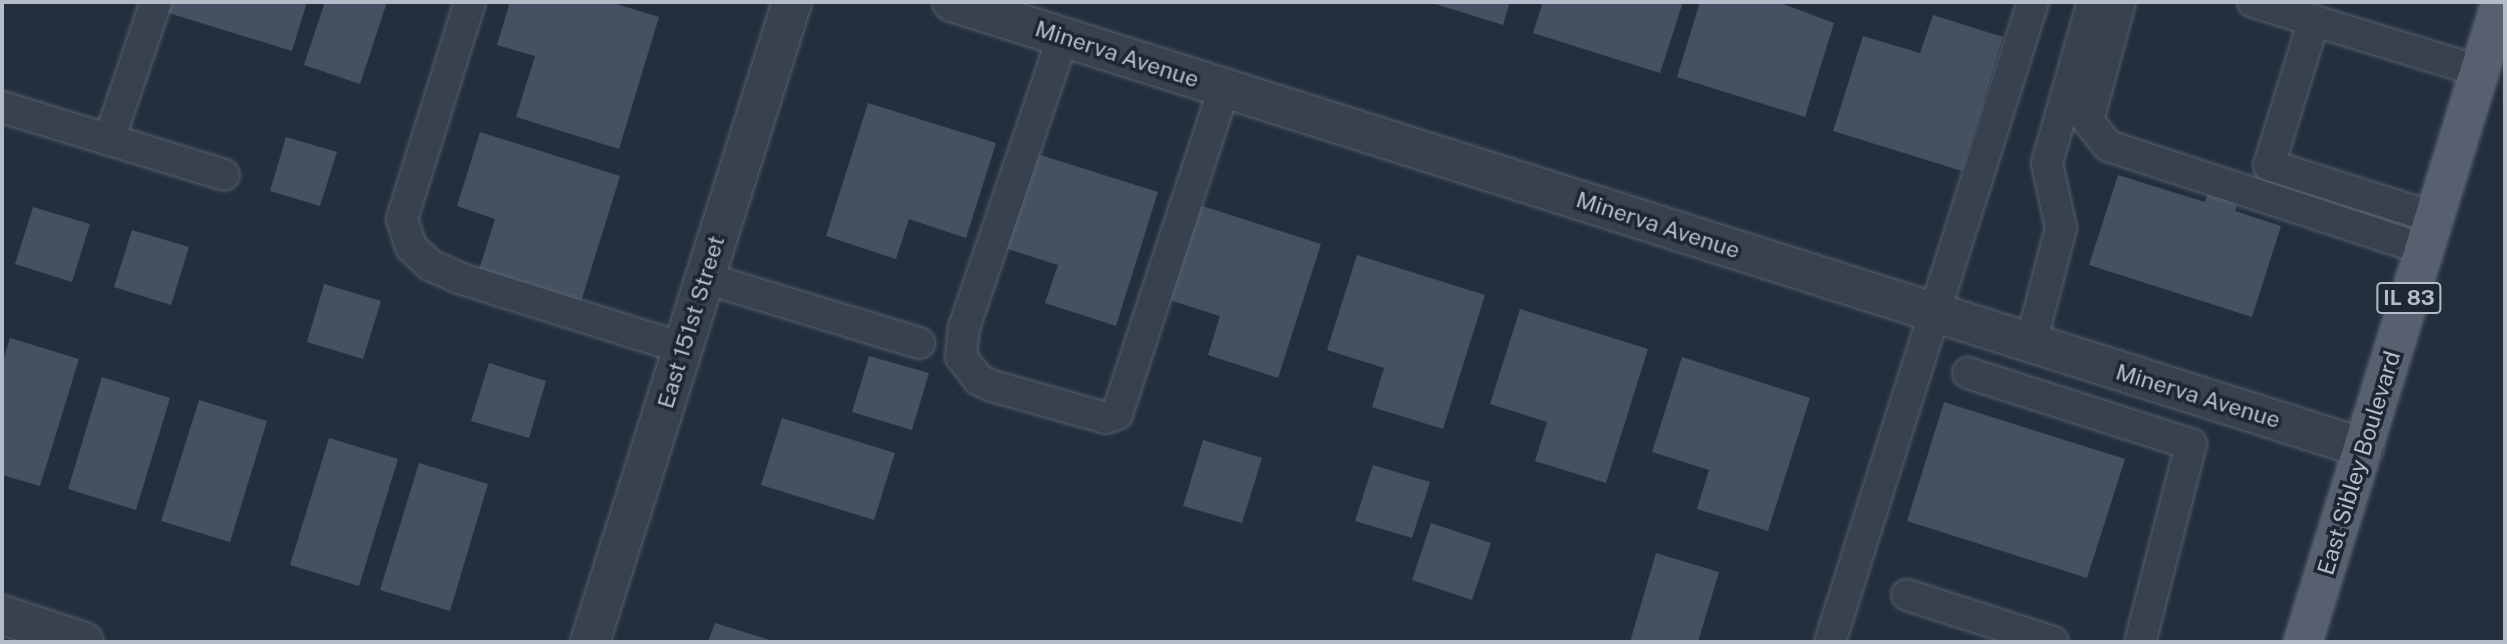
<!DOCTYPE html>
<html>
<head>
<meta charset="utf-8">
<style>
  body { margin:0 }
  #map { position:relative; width:2507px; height:644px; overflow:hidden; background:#242f3e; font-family:"Public Sans",sans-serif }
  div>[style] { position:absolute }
  .building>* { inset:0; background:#455162 }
  .roads { filter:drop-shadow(0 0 2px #565f6c) drop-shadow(0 0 2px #565f6c) }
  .service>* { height:30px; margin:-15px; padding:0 15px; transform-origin:15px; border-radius:15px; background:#38414e }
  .minor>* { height:38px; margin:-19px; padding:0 19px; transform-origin:19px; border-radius:19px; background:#38414e }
  .primary>* { height:38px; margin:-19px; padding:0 19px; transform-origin:19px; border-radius:19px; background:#56606e }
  span { translate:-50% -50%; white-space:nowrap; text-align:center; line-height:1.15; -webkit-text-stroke:7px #1d2633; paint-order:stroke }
  .shield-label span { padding:2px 5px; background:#1d2633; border:2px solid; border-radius:5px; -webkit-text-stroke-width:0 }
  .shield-label { font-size:21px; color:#b4bcc9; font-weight:700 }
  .street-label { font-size:23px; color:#b4bcc9 }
  .frame { position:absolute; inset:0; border:4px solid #b4bcc9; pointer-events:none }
</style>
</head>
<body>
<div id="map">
  <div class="building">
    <div style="clip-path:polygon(161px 2px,307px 2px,292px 51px,159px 10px)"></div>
    <div style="clip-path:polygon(325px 2px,387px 2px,360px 84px,304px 65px)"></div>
    <div style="clip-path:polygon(510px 2px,610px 2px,659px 17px,619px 149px,516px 117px,535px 56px,497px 45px)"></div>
    <div style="clip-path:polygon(1429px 2px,1510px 2px,1503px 25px)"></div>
    <div style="clip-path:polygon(1543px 2px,1683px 2px,1660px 73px,1533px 33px)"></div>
    <div style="clip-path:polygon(1700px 2px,1778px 2px,1834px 23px,1805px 117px,1677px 77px)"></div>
    <div style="clip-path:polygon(1933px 15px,2003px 37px,1962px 171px,1833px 131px,1863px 36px,1920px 53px)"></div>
    <div style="clip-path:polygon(868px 103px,996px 143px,966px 238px,909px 219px,896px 259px,826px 236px)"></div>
    <div style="clip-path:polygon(480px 132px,620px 176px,580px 305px,478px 273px,495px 219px,457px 206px)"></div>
    <div style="clip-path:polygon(286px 137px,337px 152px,320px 206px,270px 191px)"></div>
    <div style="clip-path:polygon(1031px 152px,1158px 192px,1116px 326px,1045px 303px,1058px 265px,1001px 247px)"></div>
    <div style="clip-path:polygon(2216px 169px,2245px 179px,2235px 211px,2281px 226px,2252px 317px,2089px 265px,2118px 175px,2205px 202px)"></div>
    <div style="clip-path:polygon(1193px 203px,1321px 244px,1278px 378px,1208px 355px,1220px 316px,1163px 298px)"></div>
    <div style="clip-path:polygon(33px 207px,90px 224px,72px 282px,15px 264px)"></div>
    <div style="clip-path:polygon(132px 230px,189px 247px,171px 305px,114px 287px)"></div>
    <div style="clip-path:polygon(1357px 255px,1485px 295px,1443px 429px,1372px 407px,1384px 368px,1327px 350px)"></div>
    <div style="clip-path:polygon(324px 284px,381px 301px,363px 359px,307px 342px)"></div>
    <div style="clip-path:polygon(1520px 309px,1648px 349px,1606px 483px,1535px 461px,1547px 422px,1490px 404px)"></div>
    <div style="clip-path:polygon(10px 338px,79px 359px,40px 486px,2px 475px,2px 364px)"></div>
    <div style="clip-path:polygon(869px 356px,929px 373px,912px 430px,852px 412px)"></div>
    <div style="clip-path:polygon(1682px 357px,1810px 398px,1768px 531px,1697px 509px,1709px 470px,1652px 452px)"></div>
    <div style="clip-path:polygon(489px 363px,546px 381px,529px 438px,471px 421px)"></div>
    <div style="clip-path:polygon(102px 377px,170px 398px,136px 510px,68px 489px)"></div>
    <div style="clip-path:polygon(199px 400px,267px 421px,230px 542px,161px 521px)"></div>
    <div style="clip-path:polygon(1944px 402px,2125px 459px,2087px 578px,1907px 521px)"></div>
    <div style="clip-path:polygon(782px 418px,895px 453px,874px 520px,761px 485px)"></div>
    <div style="clip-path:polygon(329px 438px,398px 459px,359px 586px,290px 565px)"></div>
    <div style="clip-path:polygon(1203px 440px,1262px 458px,1242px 523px,1183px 506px)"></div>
    <div style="clip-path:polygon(419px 463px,488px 484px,450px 611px,380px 590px)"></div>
    <div style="clip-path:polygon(1373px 465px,1430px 482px,1412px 538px,1355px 521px)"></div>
    <div style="clip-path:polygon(1431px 523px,1491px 543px,1472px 600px,1412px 580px)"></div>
    <div style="clip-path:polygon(1656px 553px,1719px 572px,1698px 642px,1630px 642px)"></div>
    <div style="clip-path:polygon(715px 623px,776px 642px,708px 642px)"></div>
  </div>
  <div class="roads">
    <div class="service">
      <div style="left:470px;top:2px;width:227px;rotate:107.4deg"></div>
      <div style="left:402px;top:219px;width:29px;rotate:72deg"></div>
      <div style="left:411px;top:247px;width:26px;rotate:43deg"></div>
      <div style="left:430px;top:265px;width:32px;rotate:24deg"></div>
      <div style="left:459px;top:278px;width:235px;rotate:17.4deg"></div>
      <div style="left:2120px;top:2px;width:123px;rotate:105.1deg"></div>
      <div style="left:2088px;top:121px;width:32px;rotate:51deg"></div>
      <div style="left:2108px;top:146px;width:332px;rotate:18.1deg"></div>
      <div style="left:2253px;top:2px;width:236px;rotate:17deg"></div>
      <div style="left:2314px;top:20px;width:152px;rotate:107.2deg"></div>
      <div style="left:2269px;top:165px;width:174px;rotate:17.7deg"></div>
      <div style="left:1063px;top:37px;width:306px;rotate:108.8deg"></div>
      <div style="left:964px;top:327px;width:30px;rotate:96deg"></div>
      <div style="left:961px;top:357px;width:29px;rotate:52deg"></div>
      <div style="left:979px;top:380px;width:14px;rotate:25deg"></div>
      <div style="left:992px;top:386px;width:118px;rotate:15.7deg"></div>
      <div style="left:1106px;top:418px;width:12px;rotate:-20deg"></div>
      <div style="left:1117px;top:414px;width:343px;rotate:-71.8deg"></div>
      <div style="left:2px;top:107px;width:232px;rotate:17deg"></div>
      <div style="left:109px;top:140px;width:146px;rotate:-71.2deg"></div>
      <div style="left:705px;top:278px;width:224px;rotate:16.9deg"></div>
      <div style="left:2031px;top:343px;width:119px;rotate:-75.4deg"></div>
      <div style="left:2061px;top:228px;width:66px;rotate:-102.2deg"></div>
      <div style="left:2047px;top:163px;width:167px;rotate:-74.1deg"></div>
      <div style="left:1968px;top:373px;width:234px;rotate:17.7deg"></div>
      <div style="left:2191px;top:444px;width:204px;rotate:104.4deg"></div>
      <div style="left:1907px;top:595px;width:153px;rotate:17.8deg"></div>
      <div style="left:1830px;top:642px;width:671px;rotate:-72.4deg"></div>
    </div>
    <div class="minor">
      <div style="left:952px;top:2px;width:1481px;rotate:17.53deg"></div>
      <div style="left:2px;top:615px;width:86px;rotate:18.2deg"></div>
      <div style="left:590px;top:642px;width:671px;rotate:-72.48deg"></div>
    </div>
    <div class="primary">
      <div style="left:2303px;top:642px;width:670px;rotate:-72.81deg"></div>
    </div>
  </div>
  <div class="shield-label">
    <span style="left:2409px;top:298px">IL 83</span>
  </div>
  <div class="street-label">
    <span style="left:1117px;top:54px;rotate:18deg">Minerva Avenue</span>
    <span style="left:1658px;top:225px;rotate:18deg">Minerva Avenue</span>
    <span style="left:691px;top:322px;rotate:-73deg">East 151st Street</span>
    <span style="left:2198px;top:396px;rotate:17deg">Minerva Avenue</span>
    <span style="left:2359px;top:463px;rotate:-73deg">East Sibley Boulevard</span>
  </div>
  <div class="frame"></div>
</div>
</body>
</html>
